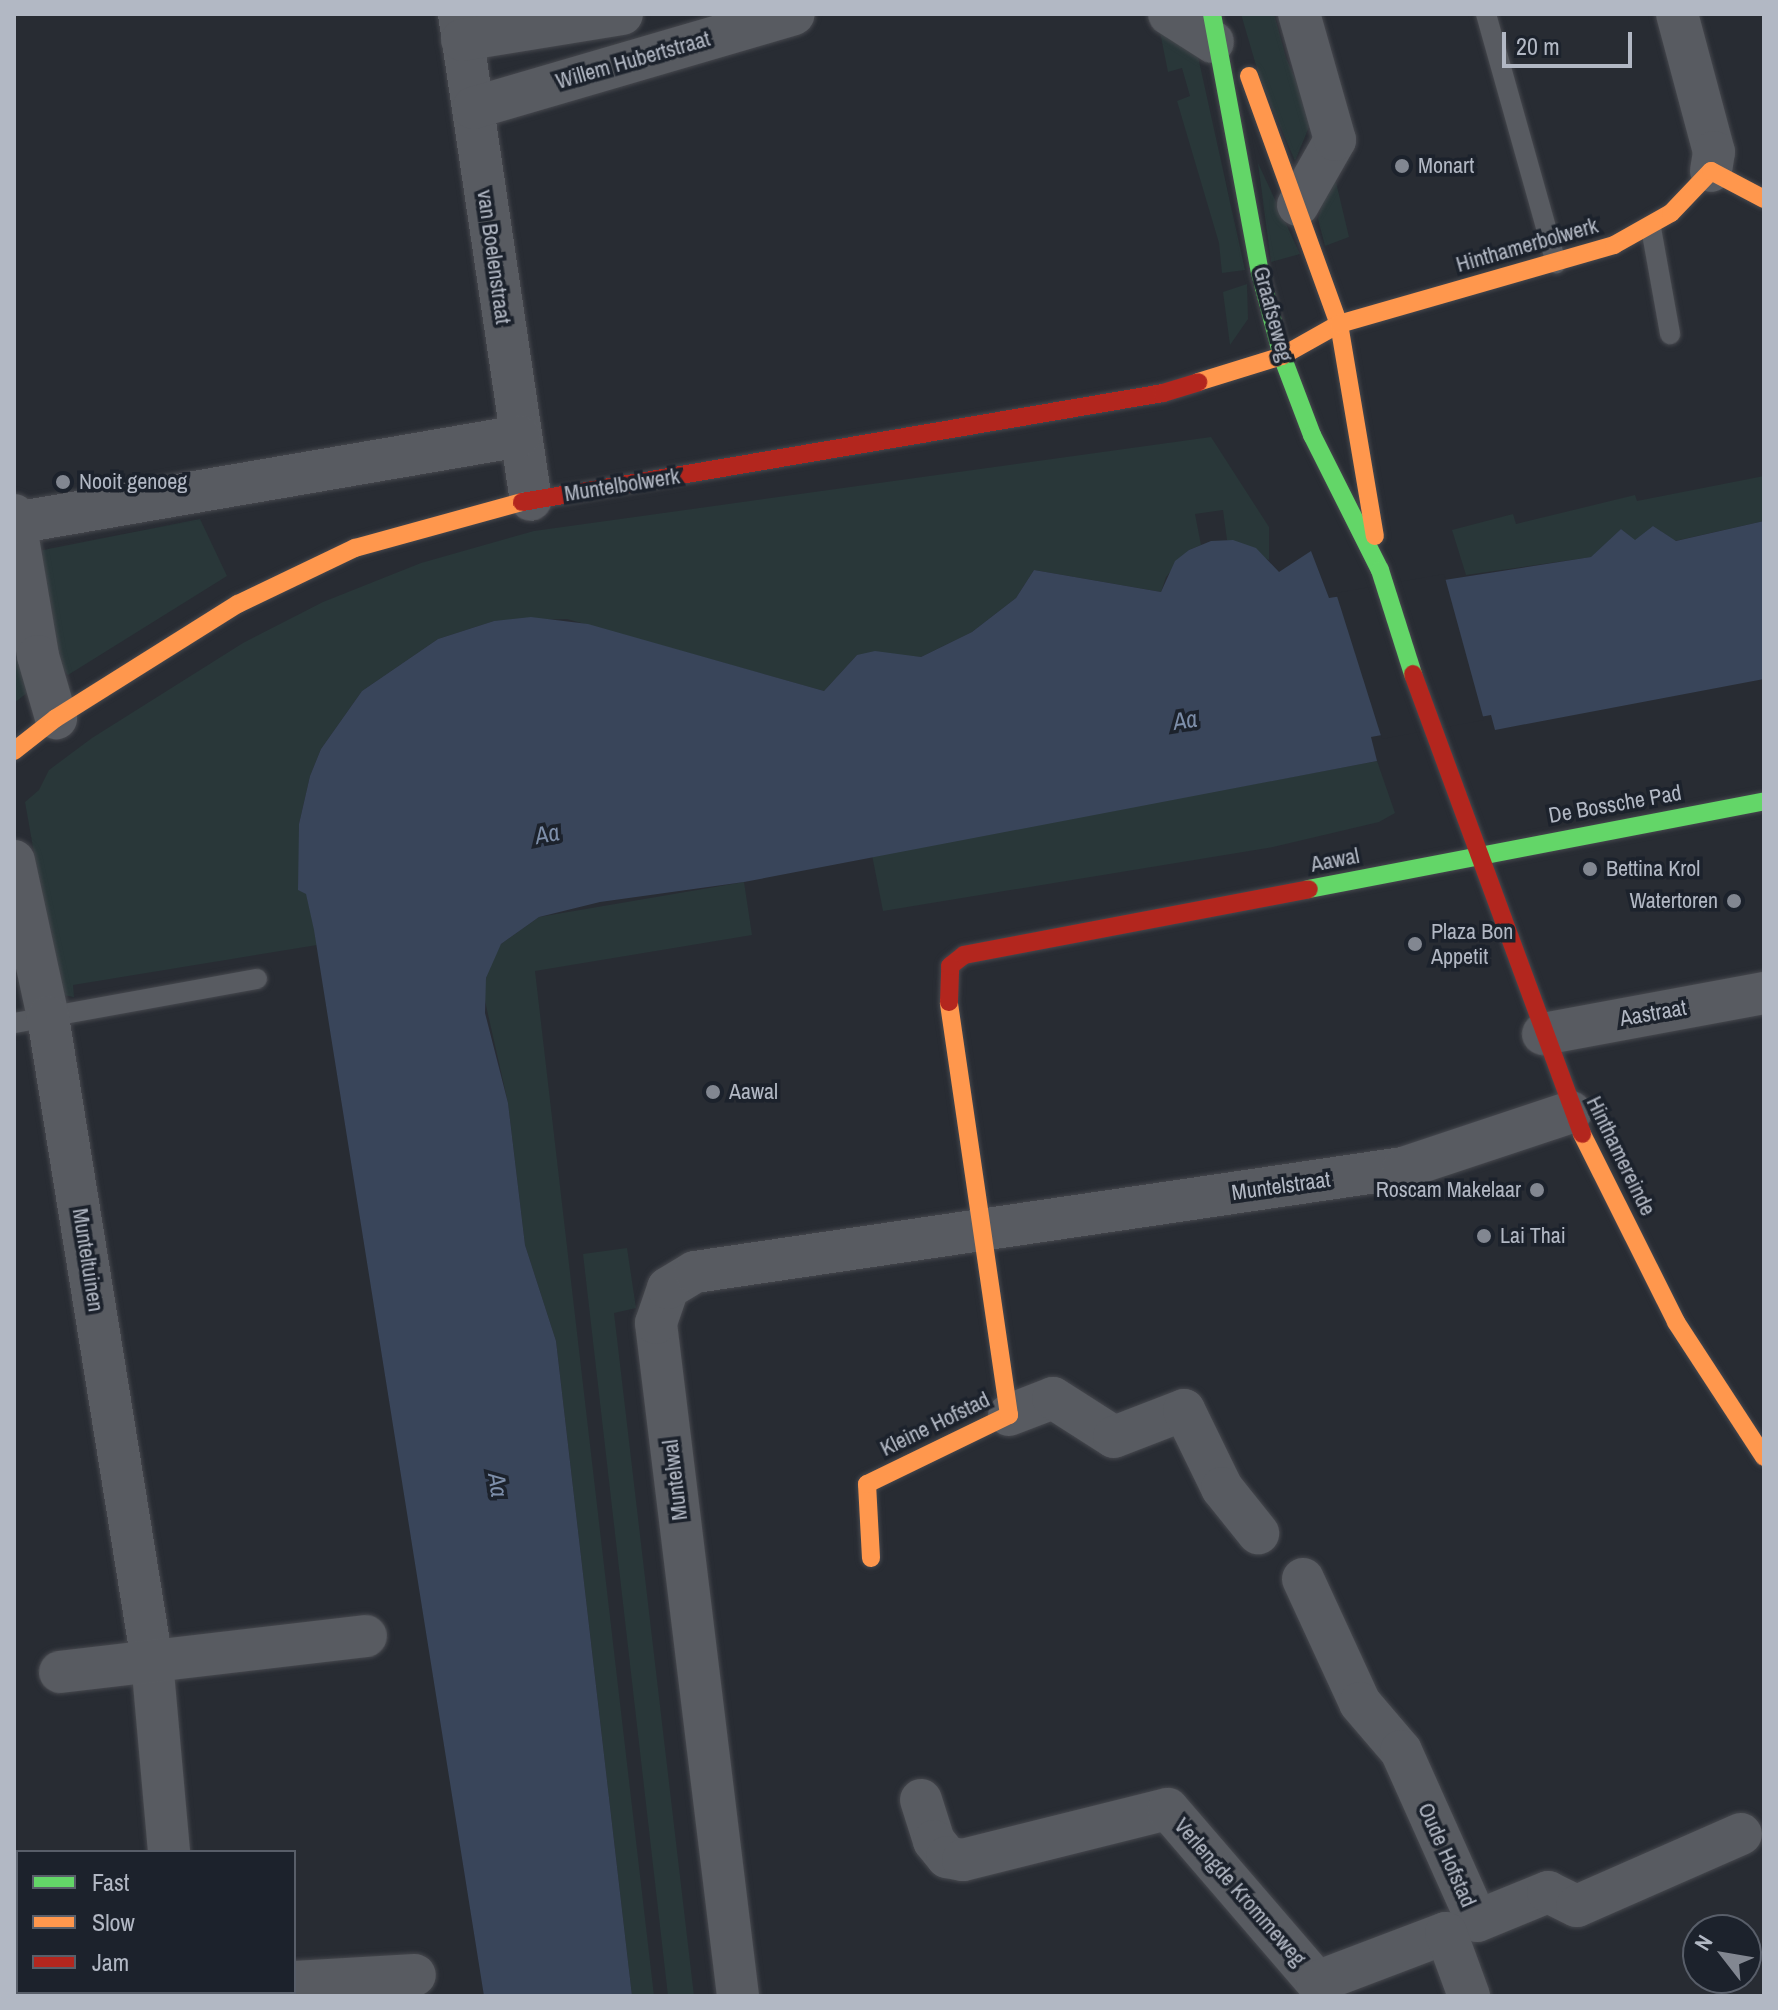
<!DOCTYPE html>
<html>
<head>
<meta charset="utf-8">
<style>
  body { margin:0 }
  #map { position:relative; width:1778px; height:2010px; overflow:hidden; background:#282c33; font-family:"Archivo Narrow",sans-serif }
  div>[style] { position:absolute }
  .green>* { inset:0; background:#293739 }
  .water>* { inset:0; background:#39455a }
  .pier>* { inset:0; background:#282c33 }
  .roads { filter:drop-shadow(0 0 2px #46484e) drop-shadow(0 0 2px #46484e) }
  .lane>* { height:20px; margin:-10px; padding:0 10px; transform-origin:10px; border-radius:10px; background:#585b61 }
  .street>* { height:42px; margin:-21px; padding:0 21px; transform-origin:21px; border-radius:21px; background:#585b61 }
  .fast>* { height:18px; margin:-9px; padding:0 9px; transform-origin:9px; border-radius:9px; background:#63d668 }
  .slow>* { height:18px; margin:-9px; padding:0 9px; transform-origin:9px; border-radius:9px; background:#ff974d }
  .jam>* { height:18px; margin:-9px; padding:0 9px; transform-origin:9px; border-radius:9px; background:#b3261e }
  .dots>* { width:22px; height:22px; translate:-50% -50%; box-sizing:border-box; border:4px solid #1c222c; border-radius:50% }
  span { translate:-50% -50%; white-space:nowrap; text-align:center; line-height:1.15; -webkit-text-stroke:7px #1c222c; paint-order:stroke }
  .street-label { font-size:22px; color:#b2b8c4 }
  .poi-label { font-size:22px; color:#b2b8c4 }
  .left { translate:0 -50%; text-align:left }
  .right { translate:-100% -50%; text-align:right }
  .water-label { font-size:24px; color:#7d8ea9; font-style:italic }
  .frame { position:absolute; inset:0; border:16px solid #b2b8c4; pointer-events:none }
  .legend { position:absolute; left:16px; top:1850px; width:280px; height:144px; box-sizing:border-box; background:#1c222c; border:2px solid #585e69; margin:0; padding:10px 14px; list-style:none; font-size:24px; color:#b2b8c4 }
  .legend li { display:flex; align-items:center; gap:16px; height:40px }
  .legend b { width:40px; border:2px solid #585e69 }
  .north { position:absolute; left:1682px; top:1914px; width:80px; height:80px; box-sizing:border-box; background:#1c222c; border:2px solid #585e69; border-radius:50%; rotate:301deg; font-size:22px; font-weight:700; line-height:32px; text-align:center; color:#b2b8c4 }
  .north::after { content:''; display:block; margin:auto; width:28px; height:36px; background:#828791; clip-path:polygon(50% 0,100% 100%,50% 72%,0 100%) }
  .scale { position:absolute; left:1502px; top:32px; width:130px; height:36px; box-sizing:border-box; border:4px solid #b2b8c4; border-top:0; padding-left:10px; font-size:24px; line-height:28px; white-space:nowrap; color:#b2b8c4; -webkit-text-stroke:6px #1c222c; paint-order:stroke }
</style>
</head>
<body>
<div id="map">
  <div class="green">
    <div style="clip-path:polygon(1241px 14px,1274px 14px,1286px 58px,1313px 117px,1295px 161px,1260px 79px)"></div>
    <div style="clip-path:polygon(1160px 32px,1197px 52px,1245px 270px,1222px 273px,1219px 243px,1177px 101px,1190px 96px,1182px 68px,1168px 72px)"></div>
    <div style="clip-path:polygon(1258px 163px,1300px 254px,1271px 262px)"></div>
    <div style="clip-path:polygon(1335px 178px,1349px 237px,1325px 246px,1318px 219px,1330px 179px)"></div>
    <div style="clip-path:polygon(1247px 284px,1248px 319px,1230px 345px,1223px 292px)"></div>
    <div style="clip-path:polygon(1211px 437px,1269px 527px,1269px 560px,1227px 540px,1223px 510px,1195px 514px,1201px 545px,1189px 550px,1166px 577px,1161px 592px,1034px 570px,1016px 598px,972px 632px,921px 657px,857px 655px,824px 691px,567px 619px,494px 621px,438px 639px,362px 691px,321px 749px,310px 776px,299px 824px,317px 945px,73px 985px,74px 997px,62px 995px,58px 988px,25px 802px,39px 790px,49px 770px,92px 738px,243px 643px,323px 602px,421px 563px,534px 531px)"></div>
    <div style="clip-path:polygon(1764px 476px,1764px 521px,1675px 541px,1653px 526px,1635px 541px,1621px 529px,1592px 557px,1466px 575px,1452px 530px,1513px 514px,1516px 524px,1635px 495px,1637px 501px)"></div>
    <div style="clip-path:polygon(200px 519px,227px 576px,68px 675px,56px 661px,33px 552px)"></div>
    <div style="clip-path:polygon(14px 534px,35px 687px,14px 703px)"></div>
    <div style="clip-path:polygon(1377px 761px,1395px 813px,1379px 822px,1273px 847px,883px 911px,872px 855px)"></div>
    <div style="clip-path:polygon(744px 882px,752px 935px,535px 971px,654px 1996px,632px 1996px,556px 1341px,525px 1245px,508px 1103px,483px 992px,490px 960px,501px 944px,539px 917px)"></div>
    <div style="clip-path:polygon(627px 1248px,636px 1308px,614px 1313px,694px 1996px,668px 1996px,583px 1254px)"></div>
    <div style="clip-path:polygon(14px 1874px,18px 1992px,100px 1996px,14px 1996px)"></div>
  </div>
  <div class="water">
    <div style="clip-path:polygon(1764px 521px,1764px 679px,1495px 730px,1491px 715px,1371px 737px,1377px 761px,744px 882px,600px 902px,539px 917px,501px 944px,486px 978px,485px 1013px,508px 1103px,525px 1245px,556px 1341px,632px 1996px,484px 1996px,314px 930px,306px 894px,298px 890px,299px 824px,310px 776px,321px 749px,362px 691px,438px 639px,494px 621px,531px 617px,588px 624px,824px 691px,857px 655px,875px 651px,921px 657px,972px 632px,1016px 598px,1034px 570px,1161px 592px,1175px 561px,1189px 550px,1211px 541px,1233px 540px,1256px 548px,1279px 572px,1311px 551px,1329px 598px,1591px 557px,1621px 529px,1635px 540px,1653px 526px,1676px 541px)"></div>
  </div>
  <div class="pier">
    <div style="clip-path:polygon(1444px 574px,1484px 720px,1382px 739px,1336px 593px)"></div>
  </div>
  <div class="roads">
    <div class="lane">
      <div style="left:1486px;top:14px;width:259px;rotate:74.3deg"></div>
      <div style="left:1651px;top:228px;width:108px;rotate:79.8deg"></div>
      <div style="left:14px;top:1023px;width:247px;rotate:-10.3deg"></div>
    </div>
    <div class="street">
      <div style="left:459px;top:14px;width:491px;rotate:81.6deg"></div>
      <div style="left:1169px;top:14px;width:52px;rotate:32.5deg"></div>
      <div style="left:1677px;top:14px;width:143px;rotate:75deg"></div>
      <div style="left:1714px;top:152px;width:19px;rotate:99deg"></div>
      <div style="left:462px;top:40px;width:162px;rotate:-9.2deg"></div>
      <div style="left:473px;top:108px;width:334px;rotate:-16.3deg"></div>
      <div style="left:1298px;top:205px;width:75px;rotate:-60.4deg"></div>
      <div style="left:1335px;top:140px;width:131px;rotate:-105.9deg"></div>
      <div style="left:14px;top:515px;width:143px;rotate:80.3deg"></div>
      <div style="left:38px;top:656px;width:65px;rotate:73.8deg"></div>
      <div style="left:15px;top:523px;width:512px;rotate:-9.77deg"></div>
      <div style="left:14px;top:861px;width:160px;rotate:77.7deg"></div>
      <div style="left:48px;top:1017px;width:652px;rotate:80.83deg"></div>
      <div style="left:152px;top:1661px;width:192px;rotate:84.9deg"></div>
      <div style="left:1543px;top:1034px;width:225px;rotate:-10.5deg"></div>
      <div style="left:1009px;top:1415px;width:47px;rotate:-21.1deg"></div>
      <div style="left:1053px;top:1398px;width:72px;rotate:32.6deg"></div>
      <div style="left:1114px;top:1437px;width:75px;rotate:-21.1deg"></div>
      <div style="left:1184px;top:1410px;width:87px;rotate:64deg"></div>
      <div style="left:1222px;top:1488px;width:58px;rotate:51.3deg"></div>
      <div style="left:1303px;top:1579px;width:136px;rotate:65.3deg"></div>
      <div style="left:1360px;top:1703px;width:63px;rotate:49.5deg"></div>
      <div style="left:1401px;top:1751px;width:186px;rotate:65.9deg"></div>
      <div style="left:1477px;top:1921px;width:77px;rotate:-22.2deg"></div>
      <div style="left:1548px;top:1892px;width:32px;rotate:26deg"></div>
      <div style="left:1577px;top:1906px;width:179px;rotate:-23.7deg"></div>
      <div style="left:60px;top:1672px;width:308px;rotate:-6.7deg"></div>
      <div style="left:921px;top:1800px;width:43px;rotate:72.4deg"></div>
      <div style="left:934px;top:1841px;width:21px;rotate:51deg"></div>
      <div style="left:947px;top:1857px;width:16px;rotate:11deg"></div>
      <div style="left:963px;top:1860px;width:211px;rotate:-14deg"></div>
      <div style="left:1168px;top:1809px;width:228px;rotate:49.3deg"></div>
      <div style="left:1317px;top:1982px;width:138px;rotate:-20.8deg"></div>
      <div style="left:1446px;top:1933px;width:67px;rotate:69.9deg"></div>
      <div style="left:294px;top:1982px;width:121px;rotate:-3.3deg"></div>
      <div style="left:174px;top:1992px;width:4px;rotate:90deg"></div>
      <div style="left:108px;top:1993px;width:10px;rotate:-6deg"></div>
      <div style="left:738px;top:1996px;width:678px;rotate:-96.95deg"></div>
      <div style="left:656px;top:1323px;width:37px;rotate:-71deg"></div>
      <div style="left:668px;top:1288px;width:31px;rotate:-31deg"></div>
      <div style="left:695px;top:1272px;width:716px;rotate:-8.36deg"></div>
      <div style="left:1403px;top:1168px;width:177px;rotate:-18.4deg"></div>
    </div>
    <div class="fast">
      <div style="left:1212px;top:14px;width:263px;rotate:79.5deg"></div>
      <div style="left:1260px;top:273px;width:86px;rotate:75.2deg"></div>
      <div style="left:1282px;top:356px;width:85px;rotate:69.2deg"></div>
      <div style="left:1312px;top:435px;width:151px;rotate:63.3deg"></div>
      <div style="left:1380px;top:570px;width:109px;rotate:72.4deg"></div>
      <div style="left:1309px;top:889px;width:463px;rotate:-10.9deg"></div>
    </div>
    <div class="slow">
      <div style="left:1249px;top:76px;width:264px;rotate:70.1deg"></div>
      <div style="left:1339px;top:324px;width:215px;rotate:80.4deg"></div>
      <div style="left:1198px;top:382px;width:88px;rotate:-17.2deg"></div>
      <div style="left:1282px;top:356px;width:65px;rotate:-29.3deg"></div>
      <div style="left:1339px;top:324px;width:286px;rotate:-16deg"></div>
      <div style="left:1614px;top:245px;width:65px;rotate:-29.3deg"></div>
      <div style="left:1671px;top:213px;width:58px;rotate:-46.4deg"></div>
      <div style="left:1711px;top:171px;width:60px;rotate:27.8deg"></div>
      <div style="left:14px;top:751px;width:53px;rotate:-38.2deg"></div>
      <div style="left:56px;top:718px;width:215px;rotate:-32.1deg"></div>
      <div style="left:238px;top:604px;width:130px;rotate:-25.6deg"></div>
      <div style="left:355px;top:548px;width:173px;rotate:-15.4deg"></div>
      <div style="left:1582px;top:1134px;width:210px;rotate:63.4deg"></div>
      <div style="left:1676px;top:1322px;width:161px;rotate:56.9deg"></div>
      <div style="left:871px;top:1558px;width:74px;rotate:-93.1deg"></div>
      <div style="left:867px;top:1484px;width:158px;rotate:-25.9deg"></div>
      <div style="left:1009px;top:1415px;width:417px;rotate:-98.3deg"></div>
    </div>
    <div class="jam">
      <div style="left:522px;top:502px;width:650px;rotate:-9.65deg"></div>
      <div style="left:1163px;top:393px;width:37px;rotate:-17deg"></div>
      <div style="left:1413px;top:674px;width:490px;rotate:69.8deg"></div>
      <div style="left:949px;top:1002px;width:36px;rotate:-88deg"></div>
      <div style="left:950px;top:966px;width:18px;rotate:-38deg"></div>
      <div style="left:964px;top:955px;width:351px;rotate:-10.8deg"></div>
    </div>
  </div>
  <div class="dots">
    <div style="left:1402px;top:166px;background:#828791"></div>
    <div style="left:63px;top:482px;background:#828791"></div>
    <div style="left:1590px;top:869px;background:#828791"></div>
    <div style="left:1734px;top:901px;background:#828791"></div>
    <div style="left:1415px;top:944px;background:#828791"></div>
    <div style="left:713px;top:1092px;background:#828791"></div>
    <div style="left:1537px;top:1190px;background:#828791"></div>
    <div style="left:1484px;top:1236px;background:#828791"></div>
  </div>
  <div class="street-label">
    <span style="left:633px;top:60px;rotate:-16deg">Willem Hubertstraat</span>
    <span style="left:1527px;top:245px;rotate:-16deg">Hinthamerbolwerk</span>
    <span style="left:494px;top:257px;rotate:82deg">van Boelenstraat</span>
    <span style="left:1273px;top:314px;rotate:75deg">Graafseweg</span>
    <span style="left:622px;top:485px;rotate:-9deg">Muntelbolwerk</span>
    <span style="left:1615px;top:804px;rotate:-10deg">De Bossche Pad</span>
    <span style="left:1335px;top:860px;rotate:-11deg">Aawal</span>
    <span style="left:1653px;top:1013px;rotate:-10deg">Aastraat</span>
    <span style="left:1621px;top:1156px;rotate:64deg">Hinthamereinde</span>
    <span style="left:1281px;top:1186px;rotate:-8deg">Muntelstraat</span>
    <span style="left:88px;top:1260px;rotate:81deg">Munteltuinen</span>
    <span style="left:935px;top:1424px;rotate:-26deg">Kleine Hofstad</span>
    <span style="left:675px;top:1480px;rotate:-97deg">Muntelwal</span>
    <span style="left:1447px;top:1855px;rotate:66deg">Oude Hofstad</span>
    <span style="left:1240px;top:1892px;rotate:49deg">Verlengde Krommeweg</span>
  </div>
  <div class="poi-label">
    <span class="left" style="left:1418px;top:166px">Monart</span>
    <span class="left" style="left:79px;top:482px">Nooit genoeg</span>
    <span class="left" style="left:1606px;top:869px">Bettina Krol</span>
    <span class="right" style="left:1718px;top:901px">Watertoren</span>
    <span class="left" style="left:1431px;top:944px">Plaza Bon<br>Appetit</span>
    <span class="left" style="left:729px;top:1092px">Aawal</span>
    <span class="right" style="left:1521px;top:1190px">Roscam Makelaar</span>
    <span class="left" style="left:1500px;top:1236px">Lai Thai</span>
  </div>
  <div class="water-label">
    <span style="left:1185px;top:720px;rotate:-9deg">Aa</span>
    <span style="left:547px;top:834px;rotate:-11deg">Aa</span>
    <span style="left:498px;top:1485px;rotate:81deg">Aa</span>
  </div>
  <div class="frame"></div>
  <ul class="legend">
  <li><b style="height:10px;background:#63d668"></b>Fast</li>
  <li><b style="height:10px;background:#ff974d"></b>Slow</li>
  <li><b style="height:10px;background:#b3261e"></b>Jam</li>
  </ul>
  <div class="north">N</div>
  <div class="scale">20 m</div>
</div>
</body>
</html>
